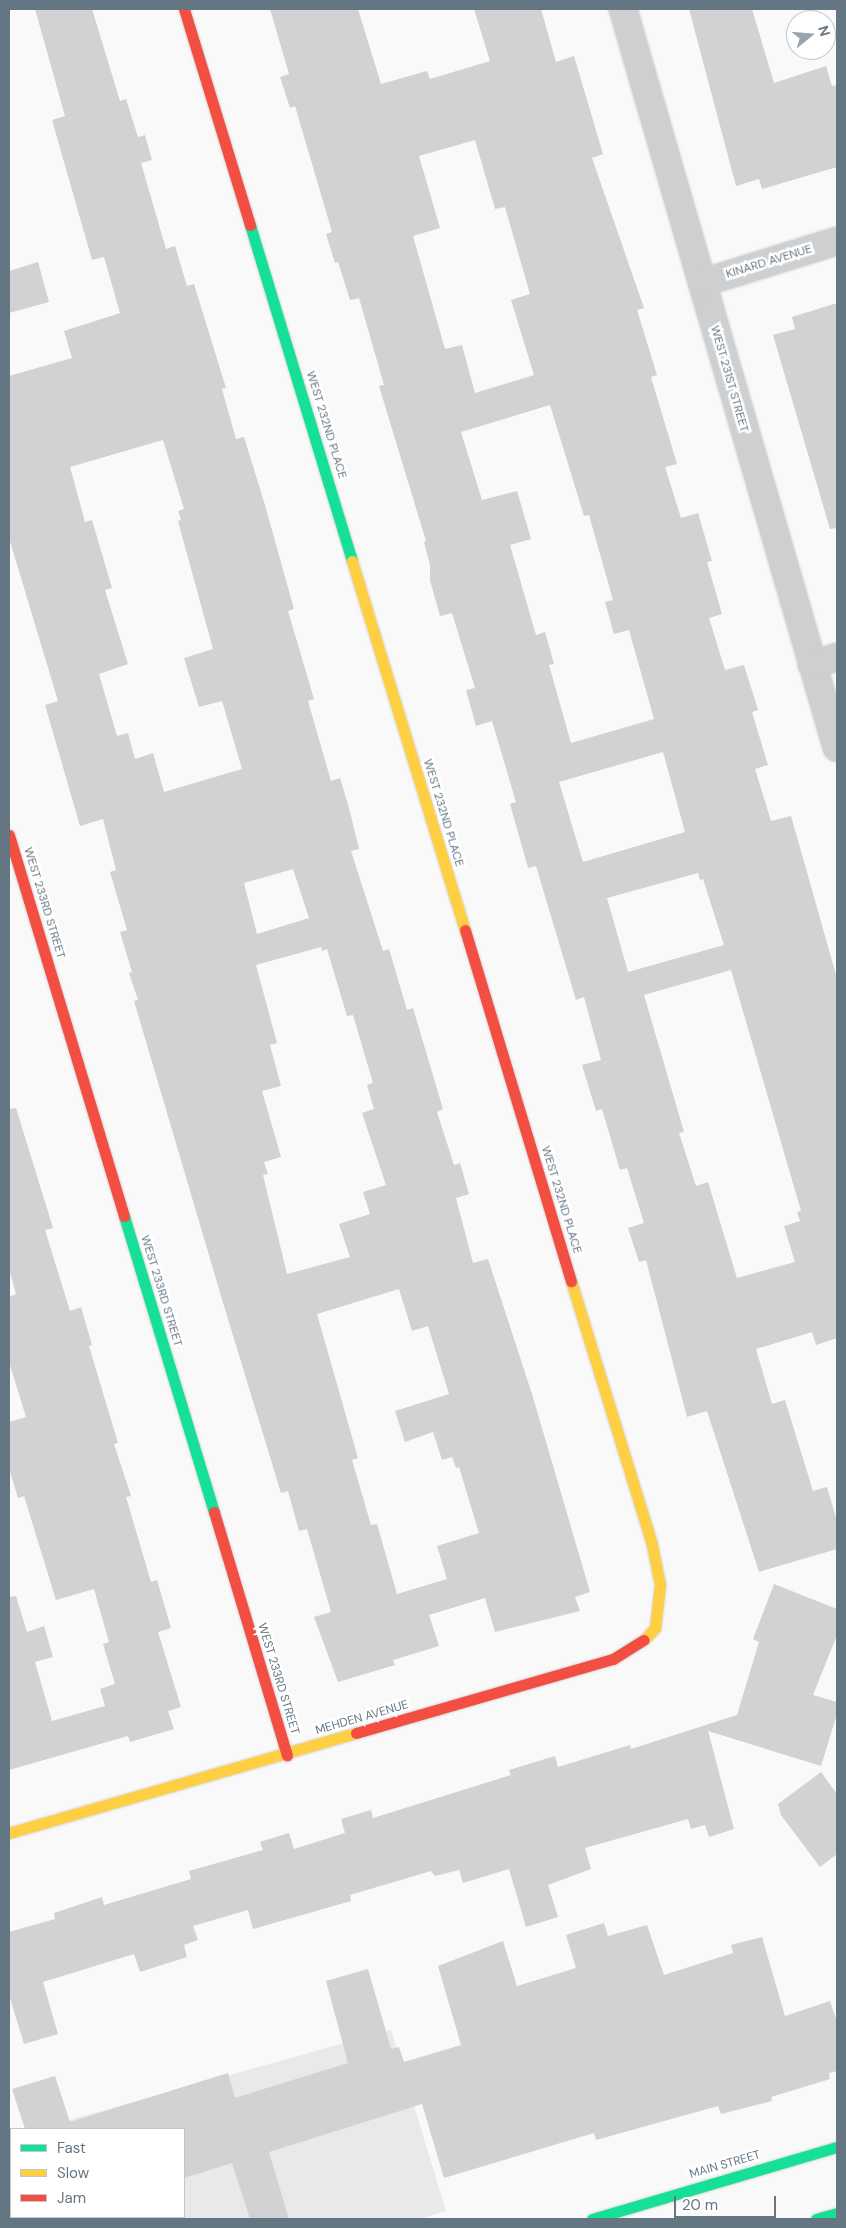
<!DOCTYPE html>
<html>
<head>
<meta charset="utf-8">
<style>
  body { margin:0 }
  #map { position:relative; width:846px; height:2228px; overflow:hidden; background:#f9f9f9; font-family:"DM Sans",sans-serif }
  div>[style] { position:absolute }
  .built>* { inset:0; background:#e8e9e9 }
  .building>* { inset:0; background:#d0d2d3 }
  .roads { filter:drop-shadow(0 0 1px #d5d6d7) drop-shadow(0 0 1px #d5d6d7) }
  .street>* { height:28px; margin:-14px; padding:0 14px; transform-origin:14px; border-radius:14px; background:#cecfd0 }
  .fast>* { height:11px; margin:-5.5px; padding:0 5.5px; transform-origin:5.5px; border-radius:5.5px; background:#16e098 }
  .slow>* { height:11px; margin:-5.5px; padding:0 5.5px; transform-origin:5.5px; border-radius:5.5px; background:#ffcf43 }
  .jam>* { height:11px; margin:-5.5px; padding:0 5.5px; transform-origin:5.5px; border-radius:5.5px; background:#f24e42 }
  span { translate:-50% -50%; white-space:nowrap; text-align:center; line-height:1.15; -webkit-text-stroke:5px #fff; paint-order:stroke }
  .street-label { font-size:12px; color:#657683 }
  .frame { position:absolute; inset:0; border:10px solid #657683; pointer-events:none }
  .legend { position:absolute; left:10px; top:2128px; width:175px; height:90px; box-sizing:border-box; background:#fff; border:1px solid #c1c8cd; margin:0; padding:6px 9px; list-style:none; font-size:15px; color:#657683 }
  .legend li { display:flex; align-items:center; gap:10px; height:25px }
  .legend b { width:25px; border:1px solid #c1c8cd }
  .north { position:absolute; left:786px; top:10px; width:50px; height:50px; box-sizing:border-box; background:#fff; border:1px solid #c1c8cd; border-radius:50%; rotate:73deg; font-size:14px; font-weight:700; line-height:20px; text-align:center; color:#657683 }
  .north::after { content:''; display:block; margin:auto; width:18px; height:22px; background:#99a4ac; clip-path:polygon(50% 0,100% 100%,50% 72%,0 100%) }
  .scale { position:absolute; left:674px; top:2196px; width:102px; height:22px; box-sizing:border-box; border:2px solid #657683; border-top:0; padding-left:6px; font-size:15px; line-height:18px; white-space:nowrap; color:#657683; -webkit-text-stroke:4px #fff; paint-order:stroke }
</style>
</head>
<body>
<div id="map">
  <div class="built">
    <div style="clip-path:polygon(391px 2030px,446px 2211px,419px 2219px,37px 2219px,37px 2217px,184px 2217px,184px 2129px,37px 2129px)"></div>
  </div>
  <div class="building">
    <div style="clip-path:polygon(evenodd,35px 9px,92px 9px,120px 101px,126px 99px,138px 137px,145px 135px,152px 160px,141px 163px,166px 249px,175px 246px,187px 286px,194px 284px,226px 388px,222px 389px,236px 439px,244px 437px,265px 505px,294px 609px,288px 611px,314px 699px,308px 701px,331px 781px,340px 778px,349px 808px,359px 849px,351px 851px,383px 951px,389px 949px,407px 1010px,413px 1008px,443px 1109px,437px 1112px,454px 1165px,460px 1163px,469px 1194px,456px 1198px,473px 1263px,488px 1259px,532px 1394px,590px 1592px,575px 1597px,580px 1611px,495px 1632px,485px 1598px,429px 1615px,439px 1646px,393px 1660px,395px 1665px,338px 1682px,314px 1617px,331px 1612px,307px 1529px,299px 1531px,288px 1491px,281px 1493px,221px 1296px,134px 1001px,138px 1000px,129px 973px,132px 972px,120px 932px,127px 930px,110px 872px,116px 870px,103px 819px,80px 826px,45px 705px,58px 701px,9px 538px,9px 376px,72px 358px,64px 331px,120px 313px,104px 257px,92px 260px,52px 120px,65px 116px,35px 9px,163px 440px,184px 509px,178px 511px,181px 520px,178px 521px,213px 649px,184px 658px,199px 707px,222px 701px,242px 769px,164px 792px,153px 753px,135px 759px,128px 733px,117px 736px,99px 674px,128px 664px,105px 590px,112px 588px,92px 520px,85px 522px,70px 467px,163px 440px,35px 9px,293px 869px,309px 918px,257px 934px,244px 883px,293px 869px,35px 9px,321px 947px,322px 951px,327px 949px,347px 1016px,353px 1015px,373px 1083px,367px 1085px,374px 1109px,362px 1113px,386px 1185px,363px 1192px,370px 1214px,339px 1224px,350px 1257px,287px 1274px,263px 1175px,268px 1174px,264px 1162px,281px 1157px,262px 1091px,281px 1086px,270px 1045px,277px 1043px,256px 965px,321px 947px,35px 9px,399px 1289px,412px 1331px,428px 1326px,449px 1394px,395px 1411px,405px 1442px,433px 1432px,442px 1460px,452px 1457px,456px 1468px,459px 1467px,479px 1533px,437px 1546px,447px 1579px,397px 1594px,377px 1524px,371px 1525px,352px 1460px,358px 1458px,317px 1314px,399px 1289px)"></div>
    <div style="clip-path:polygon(evenodd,270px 9px,358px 9px,381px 84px,427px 71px,430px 79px,490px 61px,474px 9px,541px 9px,556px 62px,574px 56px,603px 154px,592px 158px,644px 308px,637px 310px,657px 375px,651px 377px,677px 464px,665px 467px,681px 518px,698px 513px,712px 561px,707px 562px,722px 614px,709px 618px,725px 670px,744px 665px,758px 710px,752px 712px,768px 765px,755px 769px,771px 821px,791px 816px,837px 978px,837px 1338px,816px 1345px,812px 1332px,756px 1349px,772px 1404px,785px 1400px,813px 1491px,827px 1487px,837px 1521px,837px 1549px,759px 1572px,707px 1411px,687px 1417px,646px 1260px,639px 1262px,628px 1228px,644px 1223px,627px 1168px,620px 1170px,602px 1109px,596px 1111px,582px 1065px,601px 1060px,584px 997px,576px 1000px,536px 866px,528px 868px,510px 804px,516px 802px,492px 721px,476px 726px,466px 690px,475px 688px,452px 613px,440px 616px,430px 580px,430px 565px,424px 542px,426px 541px,379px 386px,384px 385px,359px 298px,350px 300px,338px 262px,335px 263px,326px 234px,332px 232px,295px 106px,290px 108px,280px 77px,289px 74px,270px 9px,475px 140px,495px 209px,505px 207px,530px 294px,511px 300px,534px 375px,475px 393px,462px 345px,445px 349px,413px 236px,440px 228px,419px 156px,475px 140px,270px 9px,550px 405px,584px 516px,589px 515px,613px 600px,605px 602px,614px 634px,629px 630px,654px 719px,571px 743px,549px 665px,554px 664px,545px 632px,536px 635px,510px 545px,531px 539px,517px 491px,482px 500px,461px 432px,550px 405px,270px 9px,663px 752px,685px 832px,583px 862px,559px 782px,663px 752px,270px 9px,698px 873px,700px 880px,703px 879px,724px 945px,628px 972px,607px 898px,698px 873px,270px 9px,731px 970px,801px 1211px,797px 1212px,800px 1221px,784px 1226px,795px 1262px,737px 1278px,708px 1182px,696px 1186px,679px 1133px,684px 1132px,644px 995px,731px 970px)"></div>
    <div style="clip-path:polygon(689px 9px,752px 9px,774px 83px,826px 66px,832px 86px,837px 85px,837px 167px,762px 189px,759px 179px,736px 186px)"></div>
    <div style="clip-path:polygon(38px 262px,49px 302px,9px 313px,9px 271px)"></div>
    <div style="clip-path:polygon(837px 303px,837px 528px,830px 529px,773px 335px,795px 329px,792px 317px)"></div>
    <div style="clip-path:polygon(16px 1108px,53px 1228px,45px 1230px,70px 1311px,81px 1307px,92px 1345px,89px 1346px,118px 1443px,114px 1444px,131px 1496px,126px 1497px,151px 1582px,157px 1580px,171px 1628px,158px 1632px,181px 1707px,168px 1711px,174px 1729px,130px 1742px,128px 1736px,9px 1770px,9px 1597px,16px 1596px,27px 1632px,44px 1626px,53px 1657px,35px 1662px,52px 1721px,105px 1706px,100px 1689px,115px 1684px,103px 1644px,109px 1642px,94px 1589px,56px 1600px,24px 1496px,18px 1498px,9px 1468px,9px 1422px,26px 1417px,9px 1362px,9px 1297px,16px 1294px,9px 1269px,9px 1109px)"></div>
    <div style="clip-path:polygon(774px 1584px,837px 1609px,837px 1635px,813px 1695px,837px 1702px,837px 1714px,821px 1766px,708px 1731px,734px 1829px,709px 1837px,705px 1825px,691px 1829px,688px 1819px,585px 1848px,591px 1869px,548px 1885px,558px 1917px,526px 1927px,509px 1869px,463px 1883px,459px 1870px,435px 1876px,431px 1871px,350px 1895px,351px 1901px,253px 1929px,248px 1910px,193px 1926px,198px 1940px,184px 1945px,187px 1957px,140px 1972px,134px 1954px,43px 1982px,58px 2034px,24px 2044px,9px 1995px,9px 1932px,55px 1919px,54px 1913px,102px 1897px,104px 1905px,191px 1879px,189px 1871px,263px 1850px,260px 1842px,289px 1833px,294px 1849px,345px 1833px,341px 1819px,371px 1810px,373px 1818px,511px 1775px,509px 1770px,555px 1756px,558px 1767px,630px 1745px,631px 1749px,737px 1715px,759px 1642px,753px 1639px)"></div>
    <div style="clip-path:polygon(821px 1772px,837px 1794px,837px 1854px,820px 1867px,781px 1815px,778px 1804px)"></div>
    <div style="clip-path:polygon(604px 1923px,608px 1936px,647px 1925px,664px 1975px,733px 1953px,731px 1945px,762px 1937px,785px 2016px,830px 2001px,837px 2022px,837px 2071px,829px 2073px,830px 2079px,771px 2097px,772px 2101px,721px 2114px,718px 2106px,596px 2140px,594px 2133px,444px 2178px,422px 2104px,269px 2152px,289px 2219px,250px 2219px,232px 2163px,184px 2178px,184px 2129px,25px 2129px,12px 2089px,55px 2076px,70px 2122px,228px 2073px,235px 2098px,348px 2063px,326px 1981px,368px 1969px,391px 2049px,399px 2047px,404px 2062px,461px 2045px,438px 1966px,503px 1941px,517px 1986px,576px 1968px,566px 1935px)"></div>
  </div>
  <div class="roads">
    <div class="street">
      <div style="left:623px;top:9px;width:769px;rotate:73.85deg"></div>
      <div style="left:702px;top:283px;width:141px;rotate:-17.3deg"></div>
      <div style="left:812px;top:665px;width:26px;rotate:-18deg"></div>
    </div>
    <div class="fast">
      <div style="left:250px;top:225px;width:351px;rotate:73.1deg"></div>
      <div style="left:124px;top:1216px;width:309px;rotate:73.1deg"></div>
      <div style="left:592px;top:2219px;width:255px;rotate:-16.4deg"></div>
      <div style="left:816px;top:2219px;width:22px;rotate:-16deg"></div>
    </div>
    <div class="slow">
      <div style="left:352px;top:561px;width:386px;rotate:73deg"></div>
      <div style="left:571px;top:1281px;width:276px;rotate:72.9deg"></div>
      <div style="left:652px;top:1545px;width:41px;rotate:78.7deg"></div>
      <div style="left:660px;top:1585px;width:43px;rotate:96.6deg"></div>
      <div style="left:655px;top:1628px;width:16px;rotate:133deg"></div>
      <div style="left:9px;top:1833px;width:361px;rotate:-16.1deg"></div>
    </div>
    <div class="jam">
      <div style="left:184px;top:9px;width:226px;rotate:73deg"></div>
      <div style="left:9px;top:835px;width:398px;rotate:73.2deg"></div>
      <div style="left:465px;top:930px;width:367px;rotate:73.2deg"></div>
      <div style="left:214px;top:1512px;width:254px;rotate:73.3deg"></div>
      <div style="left:356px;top:1733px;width:267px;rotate:-16.1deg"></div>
      <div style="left:613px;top:1659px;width:36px;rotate:-32deg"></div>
    </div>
  </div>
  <div class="street-label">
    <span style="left:769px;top:262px;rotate:-17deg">KINARD AVENUE</span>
    <span style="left:729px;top:379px;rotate:74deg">WEST 231ST STREET</span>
    <span style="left:326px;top:425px;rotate:73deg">WEST 232ND PLACE</span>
    <span style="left:443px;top:813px;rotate:73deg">WEST 232ND PLACE</span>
    <span style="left:44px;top:903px;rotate:73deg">WEST 233RD STREET</span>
    <span style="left:561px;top:1200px;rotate:73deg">WEST 232ND PLACE</span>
    <span style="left:161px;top:1291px;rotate:73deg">WEST 233RD STREET</span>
    <span style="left:278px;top:1679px;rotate:73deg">WEST 233RD STREET</span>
    <span style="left:362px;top:1718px;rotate:-16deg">MEHDEN AVENUE</span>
    <span style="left:725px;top:2165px;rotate:-16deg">MAIN STREET</span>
  </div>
  <div class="frame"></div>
  <ul class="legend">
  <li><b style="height:6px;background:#16e098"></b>Fast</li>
  <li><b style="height:6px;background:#ffcf43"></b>Slow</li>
  <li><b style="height:6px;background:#f24e42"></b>Jam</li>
  </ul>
  <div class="north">N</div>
  <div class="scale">20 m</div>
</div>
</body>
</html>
